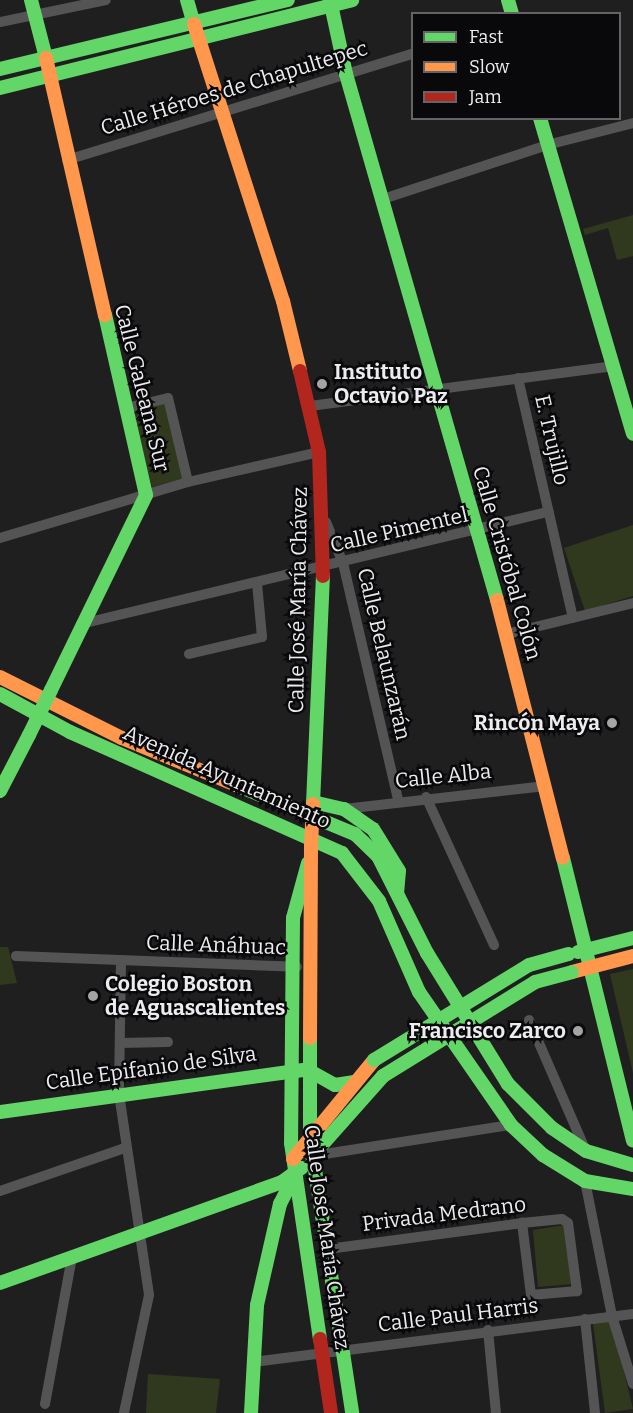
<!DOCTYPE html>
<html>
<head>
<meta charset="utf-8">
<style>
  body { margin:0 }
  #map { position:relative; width:633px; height:1413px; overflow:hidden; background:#201f20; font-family:Bitter,serif }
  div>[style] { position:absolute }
  .green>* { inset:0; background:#30391e }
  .street>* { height:10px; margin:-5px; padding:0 5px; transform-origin:5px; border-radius:5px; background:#545454 }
  .fast>* { height:14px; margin:-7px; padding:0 7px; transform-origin:7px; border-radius:7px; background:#63d668 }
  .slow>* { height:14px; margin:-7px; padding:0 7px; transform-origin:7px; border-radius:7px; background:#ff974d }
  .jam>* { height:14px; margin:-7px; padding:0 7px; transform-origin:7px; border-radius:7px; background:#b3261e }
  .fast-bridge>* { height:14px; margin:-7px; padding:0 7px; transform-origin:7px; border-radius:7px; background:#63d668 }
  .slow-bridge>* { height:14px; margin:-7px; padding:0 7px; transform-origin:7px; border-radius:7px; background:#ff974d }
  .dots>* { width:16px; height:16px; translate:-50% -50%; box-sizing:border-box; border:3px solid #09080a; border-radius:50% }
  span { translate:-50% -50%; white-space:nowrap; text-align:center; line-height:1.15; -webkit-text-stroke:5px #09080a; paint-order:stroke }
  .street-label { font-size:21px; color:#ecebed }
  .poi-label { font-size:21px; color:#ecebed; font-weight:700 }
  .left { translate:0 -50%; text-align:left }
  .right { translate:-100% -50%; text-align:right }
  .legend { position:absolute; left:411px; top:12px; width:210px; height:108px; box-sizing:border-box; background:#09080a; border:2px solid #646365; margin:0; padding:8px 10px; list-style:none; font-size:18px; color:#ecebed }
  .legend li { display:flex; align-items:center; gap:12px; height:30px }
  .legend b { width:30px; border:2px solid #646365 }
</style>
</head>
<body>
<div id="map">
  <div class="green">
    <div style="clip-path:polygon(633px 215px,633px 256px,617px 260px,608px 228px,585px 235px,583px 229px)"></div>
    <div style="clip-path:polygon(164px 401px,185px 478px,152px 487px,131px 410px)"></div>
    <div style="clip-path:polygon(633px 525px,633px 596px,585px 611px,564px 548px)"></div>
    <div style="clip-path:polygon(0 947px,8px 947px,17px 983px,0 985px)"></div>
    <div style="clip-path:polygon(633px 969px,633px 1073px,610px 974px)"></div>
    <div style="clip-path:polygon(565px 1225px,573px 1284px,538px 1287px,533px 1230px)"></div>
    <div style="clip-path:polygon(611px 1319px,633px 1409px,605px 1413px,593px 1323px)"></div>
    <div style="clip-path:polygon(148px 1374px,220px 1379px,216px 1413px,146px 1413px)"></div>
  </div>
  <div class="street">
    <div style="left:0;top:22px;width:108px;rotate:-11.7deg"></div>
    <div style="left:67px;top:160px;width:361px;rotate:-17.1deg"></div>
    <div style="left:383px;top:199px;width:173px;rotate:-18.2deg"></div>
    <div style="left:547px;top:145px;width:89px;rotate:-14.3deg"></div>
    <div style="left:518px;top:378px;width:246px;rotate:77.1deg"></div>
    <div style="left:310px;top:406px;width:305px;rotate:-7.5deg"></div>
    <div style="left:126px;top:408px;width:43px;rotate:-13.4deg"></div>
    <div style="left:168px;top:398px;width:86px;rotate:76.6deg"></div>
    <div style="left:326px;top:522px;width:44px;rotate:67.5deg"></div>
    <div style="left:343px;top:563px;width:243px;rotate:76.9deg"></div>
    <div style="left:0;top:538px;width:196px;rotate:-16.6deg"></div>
    <div style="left:188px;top:482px;width:134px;rotate:-12.9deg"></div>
    <div style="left:81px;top:624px;width:481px;rotate:-13.5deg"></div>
    <div style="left:507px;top:634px;width:130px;rotate:-13.8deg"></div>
    <div style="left:189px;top:654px;width:75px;rotate:-13.1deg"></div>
    <div style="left:262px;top:637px;width:54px;rotate:-95.3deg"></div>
    <div style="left:426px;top:797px;width:163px;rotate:65.3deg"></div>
    <div style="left:344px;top:809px;width:203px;rotate:-6.5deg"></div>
    <div style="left:16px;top:956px;width:281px;rotate:2.2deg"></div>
    <div style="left:121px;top:962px;width:132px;rotate:90.9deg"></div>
    <div style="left:119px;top:1094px;width:203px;rotate:81.5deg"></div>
    <div style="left:149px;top:1295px;width:121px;rotate:102deg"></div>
    <div style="left:529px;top:1020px;width:143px;rotate:66.5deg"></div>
    <div style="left:120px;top:1043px;width:48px;rotate:-1.2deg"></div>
    <div style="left:312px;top:1156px;width:201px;rotate:-8.9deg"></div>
    <div style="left:585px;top:1181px;width:138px;rotate:78.7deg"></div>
    <div style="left:612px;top:1316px;width:71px;rotate:72.8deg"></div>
    <div style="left:0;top:1191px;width:132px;rotate:-19deg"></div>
    <div style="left:328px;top:1249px;width:196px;rotate:-7.6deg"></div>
    <div style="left:522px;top:1223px;width:40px;rotate:-5.7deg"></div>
    <div style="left:562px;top:1219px;width:7px;rotate:34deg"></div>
    <div style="left:568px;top:1223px;width:69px;rotate:82.5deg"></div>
    <div style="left:577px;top:1291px;width:46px;rotate:175deg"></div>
    <div style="left:531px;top:1295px;width:73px;rotate:-97.1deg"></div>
    <div style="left:585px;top:1319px;width:95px;rotate:83.9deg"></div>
    <div style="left:488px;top:1330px;width:83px;rotate:84.5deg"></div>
    <div style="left:253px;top:1362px;width:383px;rotate:-7.2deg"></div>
    <div style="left:45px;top:1404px;width:149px;rotate:-79.6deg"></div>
  </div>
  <div class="fast">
    <div style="left:31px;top:0;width:60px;rotate:75.5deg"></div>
    <div style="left:187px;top:0;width:25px;rotate:74deg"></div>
    <div style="left:330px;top:0;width:76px;rotate:77.8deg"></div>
    <div style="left:346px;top:74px;width:547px;rotate:73.98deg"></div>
    <div style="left:508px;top:0;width:15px;rotate:74deg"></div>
    <div style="left:0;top:69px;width:296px;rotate:-13.5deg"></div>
    <div style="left:0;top:88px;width:363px;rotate:-14deg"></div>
    <div style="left:540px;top:118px;width:329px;rotate:73.6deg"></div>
    <div style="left:51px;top:690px;width:217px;rotate:-64deg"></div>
    <div style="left:146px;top:495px;width:185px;rotate:-102.8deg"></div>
    <div style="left:0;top:694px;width:80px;rotate:28.5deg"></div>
    <div style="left:70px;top:732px;width:298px;rotate:24deg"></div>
    <div style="left:342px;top:853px;width:61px;rotate:52.4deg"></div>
    <div style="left:379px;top:901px;width:99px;rotate:66.3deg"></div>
    <div style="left:419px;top:992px;width:162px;rotate:55.3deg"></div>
    <div style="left:511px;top:1125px;width:44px;rotate:43.2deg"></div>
    <div style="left:543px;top:1155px;width:49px;rotate:31.8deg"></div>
    <div style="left:585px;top:1181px;width:49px;rotate:9.5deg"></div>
    <div style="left:236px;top:785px;width:129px;rotate:22.4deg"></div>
    <div style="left:355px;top:834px;width:32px;rotate:44deg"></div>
    <div style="left:378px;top:856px;width:109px;rotate:63.2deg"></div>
    <div style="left:427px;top:953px;width:154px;rotate:58.3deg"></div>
    <div style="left:508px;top:1084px;width:62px;rotate:45deg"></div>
    <div style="left:552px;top:1128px;width:41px;rotate:34.1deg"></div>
    <div style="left:586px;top:1151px;width:49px;rotate:16.6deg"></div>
    <div style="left:0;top:791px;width:63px;rotate:-62.6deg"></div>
    <div style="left:313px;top:802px;width:32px;rotate:13deg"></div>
    <div style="left:344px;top:809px;width:35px;rotate:35deg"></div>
    <div style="left:373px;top:829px;width:49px;rotate:58.2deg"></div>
    <div style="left:399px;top:871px;width:21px;rotate:95deg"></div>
    <div style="left:313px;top:804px;width:228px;rotate:-87.5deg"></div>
    <div style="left:563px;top:858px;width:291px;rotate:76.1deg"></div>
    <div style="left:308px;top:863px;width:57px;rotate:105.3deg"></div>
    <div style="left:293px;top:918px;width:225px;rotate:90.5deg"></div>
    <div style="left:291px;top:1143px;width:198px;rotate:81.6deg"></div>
    <div style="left:578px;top:952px;width:57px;rotate:-14.3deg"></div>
    <div style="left:310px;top:1038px;width:99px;rotate:90deg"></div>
    <div style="left:310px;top:1137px;width:279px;rotate:81.3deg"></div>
    <div style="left:308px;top:1070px;width:31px;rotate:29deg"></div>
    <div style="left:335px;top:1085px;width:18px;rotate:-9deg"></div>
    <div style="left:0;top:1112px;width:306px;rotate:-7.9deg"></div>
    <div style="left:312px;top:1156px;width:107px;rotate:-48.4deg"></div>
    <div style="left:0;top:1283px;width:300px;rotate:-19.7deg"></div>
    <div style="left:282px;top:1182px;width:24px;rotate:-36deg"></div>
    <div style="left:251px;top:1413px;width:108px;rotate:-86.8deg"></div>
    <div style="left:257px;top:1305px;width:104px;rotate:-77.2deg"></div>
    <div style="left:280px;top:1204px;width:31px;rotate:-63deg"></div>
  </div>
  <div class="slow">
    <div style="left:194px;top:24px;width:291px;rotate:72.2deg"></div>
    <div style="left:283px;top:301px;width:72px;rotate:76.3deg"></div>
    <div style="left:46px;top:58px;width:264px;rotate:77.1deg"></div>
    <div style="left:497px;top:600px;width:266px;rotate:75.7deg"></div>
    <div style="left:0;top:677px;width:136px;rotate:26.6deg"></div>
    <div style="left:122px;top:738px;width:123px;rotate:22.4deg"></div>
    <div style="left:572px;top:972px;width:63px;rotate:-14.7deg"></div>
    <div style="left:310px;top:1038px;width:193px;rotate:-89.7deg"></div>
    <div style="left:293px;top:1159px;width:128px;rotate:-50.7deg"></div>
  </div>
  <div class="jam">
    <div style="left:300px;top:371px;width:83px;rotate:76.8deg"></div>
    <div style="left:319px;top:452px;width:124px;rotate:88.2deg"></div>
    <div style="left:320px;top:1339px;width:75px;rotate:81.5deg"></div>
  </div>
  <div class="fast-bridge">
    <div style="left:29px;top:735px;width:50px;rotate:-63.9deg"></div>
    <div style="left:374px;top:1060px;width:182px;rotate:-31.5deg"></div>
    <div style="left:529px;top:965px;width:41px;rotate:-15.4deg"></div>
    <div style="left:383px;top:1076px;width:179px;rotate:-31.7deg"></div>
    <div style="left:535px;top:982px;width:38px;rotate:-15deg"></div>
  </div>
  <div class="slow-bridge">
    <div style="left:311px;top:845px;width:41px;rotate:-87.2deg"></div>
  </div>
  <div class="dots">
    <div style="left:322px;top:384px;background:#a5a4a5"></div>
    <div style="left:612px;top:723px;background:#a5a4a5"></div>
    <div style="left:93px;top:996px;background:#a5a4a5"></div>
    <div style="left:578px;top:1031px;background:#a5a4a5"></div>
  </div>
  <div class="street-label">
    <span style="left:234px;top:88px;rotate:-17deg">Calle Héroes de Chapultepec</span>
    <span style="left:142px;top:388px;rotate:76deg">Calle Galeana Sur</span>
    <span style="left:552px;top:440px;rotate:77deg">E. Trujillo</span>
    <span style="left:399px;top:530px;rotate:-13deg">Calle Pimentel</span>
    <span style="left:507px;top:563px;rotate:74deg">Calle Cristóbal Colón</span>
    <span style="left:298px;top:600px;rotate:-89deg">Calle José María Chávez</span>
    <span style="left:384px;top:654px;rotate:77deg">Calle Belaunzarán</span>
    <span style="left:443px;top:776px;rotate:-6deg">Calle Alba</span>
    <span style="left:227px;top:777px;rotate:24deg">Avenida Ayuntamiento</span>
    <span style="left:216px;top:945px;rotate:2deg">Calle Anáhuac</span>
    <span style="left:151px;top:1068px;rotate:-8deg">Calle Epifanio de Silva</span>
    <span style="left:444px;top:1214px;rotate:-7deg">Privada Medrano</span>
    <span style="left:327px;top:1237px;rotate:82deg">Calle José María Chávez</span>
    <span style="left:458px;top:1315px;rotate:-7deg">Calle Paul Harris</span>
  </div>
  <div class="poi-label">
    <span class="left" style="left:334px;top:384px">Instituto<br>Octavio Paz</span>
    <span class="right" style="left:600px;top:723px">Rincón Maya</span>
    <span class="left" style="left:105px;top:996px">Colegio Boston<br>de Aguascalientes</span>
    <span class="right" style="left:566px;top:1031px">Francisco Zarco</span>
  </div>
  <ul class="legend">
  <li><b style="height:8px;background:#63d668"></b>Fast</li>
  <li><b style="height:8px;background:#ff974d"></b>Slow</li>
  <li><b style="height:8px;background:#b3261e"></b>Jam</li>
  </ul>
</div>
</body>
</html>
